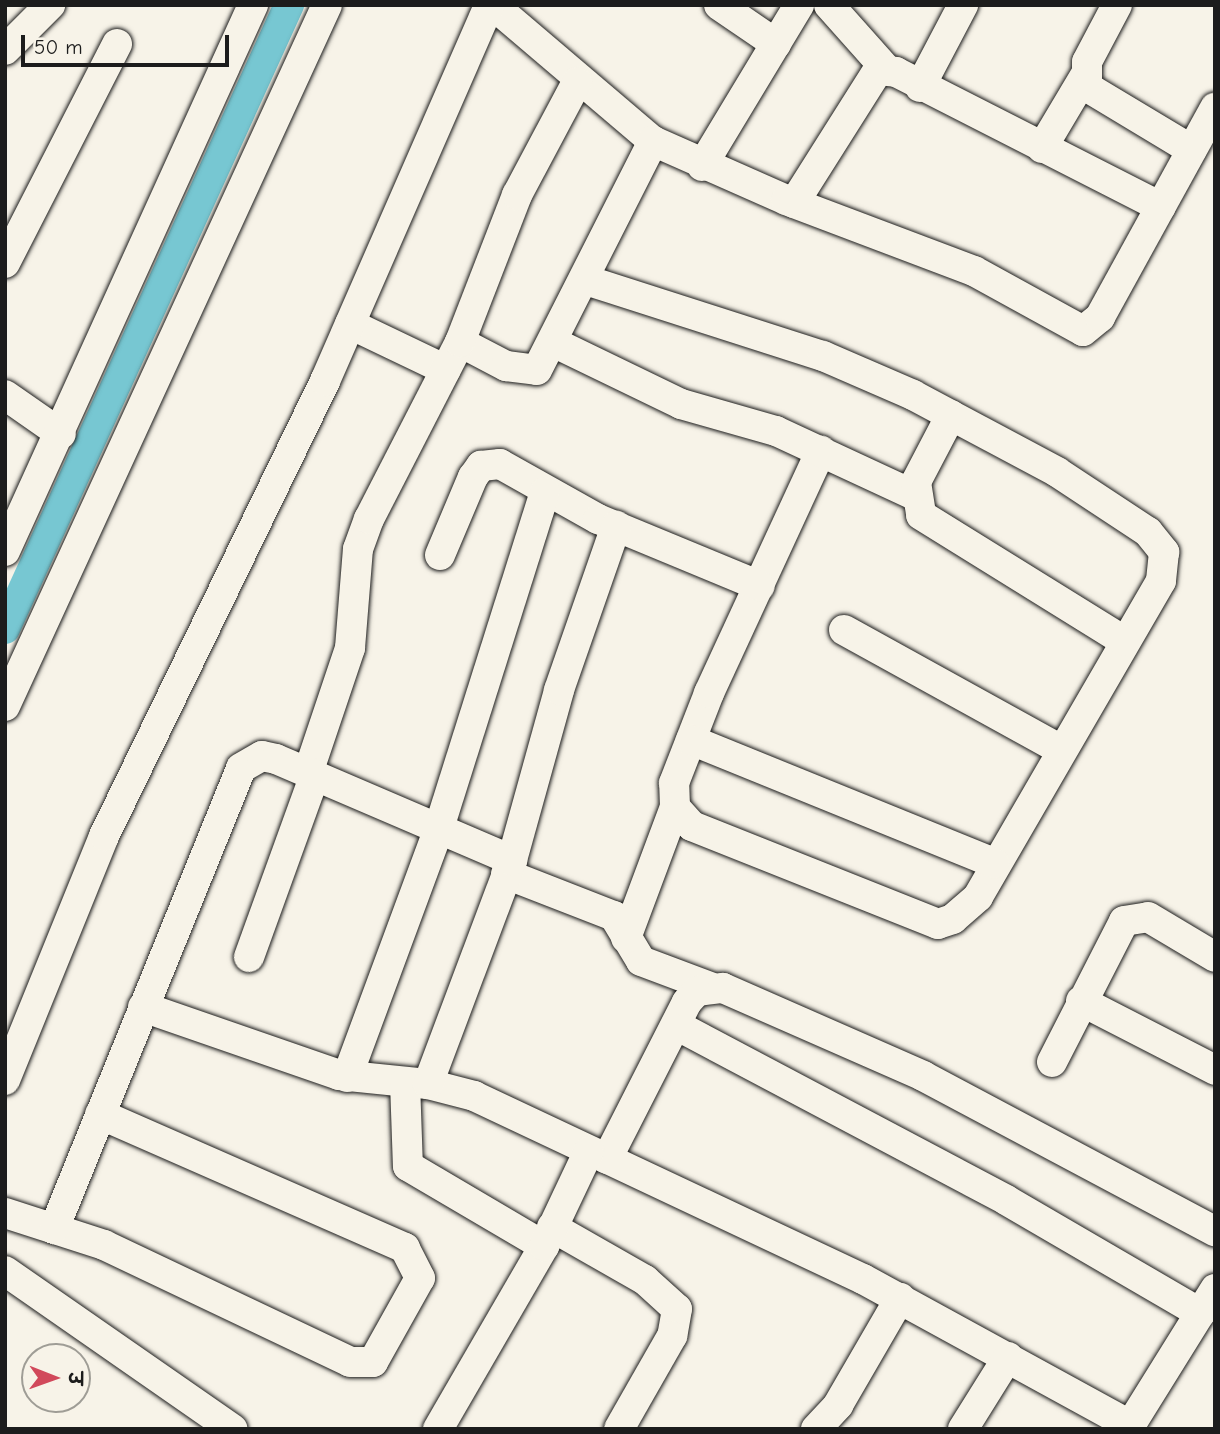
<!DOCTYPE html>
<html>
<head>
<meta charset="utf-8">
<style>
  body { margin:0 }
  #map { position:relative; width:1220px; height:1434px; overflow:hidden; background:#f7f3e8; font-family:"Comic Neue","Playpen Sans Deva",sans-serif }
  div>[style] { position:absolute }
  .canal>* { height:30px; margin:-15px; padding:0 15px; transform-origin:15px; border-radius:15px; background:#77c7d2 }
  .roads { filter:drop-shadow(0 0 2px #1c1c1c) drop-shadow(0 0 2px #1c1c1c) }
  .street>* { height:30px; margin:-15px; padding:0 15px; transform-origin:15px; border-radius:15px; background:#f7f3e8 }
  span { translate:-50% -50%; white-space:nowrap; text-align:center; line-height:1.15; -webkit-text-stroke:6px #f7f3e8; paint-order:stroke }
  .frame { position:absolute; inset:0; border:7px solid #1c1c1c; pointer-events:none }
  .north { position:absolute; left:21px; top:1343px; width:70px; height:70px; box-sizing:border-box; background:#f7f3e8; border:2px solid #9f9d96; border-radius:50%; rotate:91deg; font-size:19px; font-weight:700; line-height:28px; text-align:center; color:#1c1c1c }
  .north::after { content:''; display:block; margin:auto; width:24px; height:32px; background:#d1495b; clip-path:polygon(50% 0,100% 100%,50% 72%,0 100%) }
  .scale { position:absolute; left:21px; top:35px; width:208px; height:32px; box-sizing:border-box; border:4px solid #1c1c1c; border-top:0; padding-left:9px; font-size:21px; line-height:24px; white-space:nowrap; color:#1c1c1c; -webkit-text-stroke:5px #f7f3e8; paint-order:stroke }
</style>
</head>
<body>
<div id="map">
  <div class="canal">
    <div style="left:5px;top:629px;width:686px;rotate:-65.53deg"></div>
  </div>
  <div class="roads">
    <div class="street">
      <div style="left:493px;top:5px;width:210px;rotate:40.4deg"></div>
      <div style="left:653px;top:141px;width:145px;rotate:23.9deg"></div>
      <div style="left:786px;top:200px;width:201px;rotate:20.7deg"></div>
      <div style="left:974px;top:271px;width:124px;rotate:28.8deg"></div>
      <div style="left:1083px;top:331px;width:22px;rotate:-39deg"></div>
      <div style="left:1100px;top:317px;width:239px;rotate:-61.2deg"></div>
      <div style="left:719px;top:5px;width:69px;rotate:34.4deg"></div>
      <div style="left:829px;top:5px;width:87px;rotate:48.3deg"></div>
      <div style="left:1117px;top:5px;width:64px;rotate:117.8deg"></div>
      <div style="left:1087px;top:62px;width:25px;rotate:90deg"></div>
      <div style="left:1087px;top:87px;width:122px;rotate:31deg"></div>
      <div style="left:5px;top:50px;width:64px;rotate:-45deg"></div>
      <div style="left:920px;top:87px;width:93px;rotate:-62.3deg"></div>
      <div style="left:1042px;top:148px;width:86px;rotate:-59.3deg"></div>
      <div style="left:702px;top:166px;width:188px;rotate:-58.9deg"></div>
      <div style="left:794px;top:203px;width:157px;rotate:-57.7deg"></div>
      <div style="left:878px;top:70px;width:18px;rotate:6deg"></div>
      <div style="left:896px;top:72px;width:297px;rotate:27deg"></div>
      <div style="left:5px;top:263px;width:246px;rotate:-62.9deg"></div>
      <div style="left:586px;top:280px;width:249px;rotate:17.8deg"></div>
      <div style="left:823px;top:356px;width:98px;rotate:23.4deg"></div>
      <div style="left:913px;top:395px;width:163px;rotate:28.1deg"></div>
      <div style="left:1057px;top:472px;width:109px;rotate:33.4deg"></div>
      <div style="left:1148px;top:532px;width:26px;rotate:51deg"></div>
      <div style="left:1164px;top:552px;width:29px;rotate:96deg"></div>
      <div style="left:1161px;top:581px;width:365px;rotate:120.1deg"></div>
      <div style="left:978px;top:897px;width:33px;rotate:139deg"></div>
      <div style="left:953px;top:919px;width:16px;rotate:162deg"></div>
      <div style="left:938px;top:924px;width:265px;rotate:-158.3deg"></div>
      <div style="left:692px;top:826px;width:25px;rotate:-132deg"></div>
      <div style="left:675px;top:807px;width:24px;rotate:-92deg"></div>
      <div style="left:674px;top:783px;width:97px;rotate:-68.7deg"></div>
      <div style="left:709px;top:693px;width:267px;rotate:-65.2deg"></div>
      <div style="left:350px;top:324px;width:106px;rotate:25.6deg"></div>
      <div style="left:460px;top:342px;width:52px;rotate:27.6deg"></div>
      <div style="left:506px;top:366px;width:31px;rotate:7deg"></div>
      <div style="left:537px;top:370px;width:257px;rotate:-63.1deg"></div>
      <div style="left:555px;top:343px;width:140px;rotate:25.8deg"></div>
      <div style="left:681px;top:404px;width:99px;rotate:15.9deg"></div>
      <div style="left:776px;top:431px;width:152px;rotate:24.9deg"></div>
      <div style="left:5px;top:395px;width:68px;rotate:34.9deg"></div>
      <div style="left:951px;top:415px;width:76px;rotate:117.6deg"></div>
      <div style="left:916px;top:482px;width:33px;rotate:81deg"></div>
      <div style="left:921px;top:515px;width:239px;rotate:31.8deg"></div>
      <div style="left:5px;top:551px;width:600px;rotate:-65.57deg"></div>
      <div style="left:440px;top:555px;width:85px;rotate:-67.1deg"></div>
      <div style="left:473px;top:477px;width:14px;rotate:-54deg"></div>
      <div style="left:481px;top:466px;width:19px;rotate:-6deg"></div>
      <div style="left:500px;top:464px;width:112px;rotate:29.3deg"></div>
      <div style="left:598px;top:519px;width:175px;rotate:22.5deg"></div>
      <div style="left:844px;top:630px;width:247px;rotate:28.9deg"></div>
      <div style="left:5px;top:706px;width:771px;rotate:-65.33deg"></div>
      <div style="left:691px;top:740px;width:327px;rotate:22.1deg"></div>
      <div style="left:308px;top:773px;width:132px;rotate:-71.4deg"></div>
      <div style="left:350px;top:648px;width:99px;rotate:-85.4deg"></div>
      <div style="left:358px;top:549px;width:32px;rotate:-70deg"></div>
      <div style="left:369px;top:519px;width:199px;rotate:-62.8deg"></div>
      <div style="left:460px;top:342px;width:158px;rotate:-68.8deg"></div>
      <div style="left:517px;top:195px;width:128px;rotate:-62deg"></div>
      <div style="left:506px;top:874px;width:116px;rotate:21.3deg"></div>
      <div style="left:614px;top:916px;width:52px;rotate:59deg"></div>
      <div style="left:641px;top:961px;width:74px;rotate:20.6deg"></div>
      <div style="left:626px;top:938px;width:140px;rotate:-69.5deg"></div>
      <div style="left:249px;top:957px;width:194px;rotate:-70.1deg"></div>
      <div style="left:1081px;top:1001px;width:151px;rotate:27.2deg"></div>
      <div style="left:143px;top:1007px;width:207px;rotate:19.1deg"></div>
      <div style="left:339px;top:1075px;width:89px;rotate:5.8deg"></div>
      <div style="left:428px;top:1084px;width:48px;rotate:14.6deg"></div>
      <div style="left:474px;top:1096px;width:430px;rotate:25.2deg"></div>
      <div style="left:863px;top:1279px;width:304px;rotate:28.7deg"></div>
      <div style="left:676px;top:1025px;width:374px;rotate:27.9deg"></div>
      <div style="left:1006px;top:1200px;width:225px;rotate:30.2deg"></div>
      <div style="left:1052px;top:1062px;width:158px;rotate:-62.9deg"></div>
      <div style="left:1124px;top:921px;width:24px;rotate:-9deg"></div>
      <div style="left:1148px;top:917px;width:78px;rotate:30.8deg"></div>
      <div style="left:347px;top:1077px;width:265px;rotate:-69.7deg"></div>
      <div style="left:439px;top:828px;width:352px;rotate:-72.5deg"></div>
      <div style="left:5px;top:1080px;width:263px;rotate:-67.9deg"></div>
      <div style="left:104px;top:836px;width:506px;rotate:-64.09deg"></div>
      <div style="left:325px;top:381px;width:410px;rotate:-66.4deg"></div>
      <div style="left:405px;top:1082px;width:84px;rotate:88deg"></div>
      <div style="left:408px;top:1166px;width:158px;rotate:30.5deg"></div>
      <div style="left:428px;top:1084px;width:239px;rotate:-69.4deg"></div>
      <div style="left:512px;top:860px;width:176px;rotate:-74.5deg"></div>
      <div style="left:559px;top:690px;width:174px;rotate:-70.8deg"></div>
      <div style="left:607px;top:1159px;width:176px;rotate:-63deg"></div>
      <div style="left:687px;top:1002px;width:15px;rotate:-48deg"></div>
      <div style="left:697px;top:991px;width:26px;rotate:-7deg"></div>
      <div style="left:723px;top:988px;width:219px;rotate:23.7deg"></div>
      <div style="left:923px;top:1076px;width:331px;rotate:28deg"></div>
      <div style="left:5px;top:1213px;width:104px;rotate:17.9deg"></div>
      <div style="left:104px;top:1245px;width:272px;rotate:25.4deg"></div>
      <div style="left:350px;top:1362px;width:23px"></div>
      <div style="left:373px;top:1362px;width:96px;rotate:-60.8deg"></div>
      <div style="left:420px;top:1278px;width:34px;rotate:-117deg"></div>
      <div style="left:405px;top:1248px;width:333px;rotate:-156.3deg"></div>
      <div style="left:552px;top:1227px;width:107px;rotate:29.7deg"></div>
      <div style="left:645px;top:1280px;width:43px;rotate:42.2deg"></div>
      <div style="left:677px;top:1309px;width:27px;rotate:100deg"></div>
      <div style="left:672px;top:1336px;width:107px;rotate:119.7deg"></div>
      <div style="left:54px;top:1229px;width:497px;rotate:-67.9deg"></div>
      <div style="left:241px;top:768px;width:24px;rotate:-30deg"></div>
      <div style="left:262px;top:756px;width:14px;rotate:12deg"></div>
      <div style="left:276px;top:759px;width:257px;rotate:23.2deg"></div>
      <div style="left:5px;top:1271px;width:277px;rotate:34.8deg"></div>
      <div style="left:438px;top:1429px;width:211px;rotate:-59.9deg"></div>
      <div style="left:544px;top:1246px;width:105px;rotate:-64.7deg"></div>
      <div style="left:816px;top:1429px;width:33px;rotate:-47deg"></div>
      <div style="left:838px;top:1405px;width:124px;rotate:-59.9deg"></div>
      <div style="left:963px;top:1429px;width:85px;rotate:-58deg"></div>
      <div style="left:1128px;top:1429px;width:165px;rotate:-58.1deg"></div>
    </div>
  </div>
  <div class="frame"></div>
  <div class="north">उ</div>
  <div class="scale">50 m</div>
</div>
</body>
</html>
